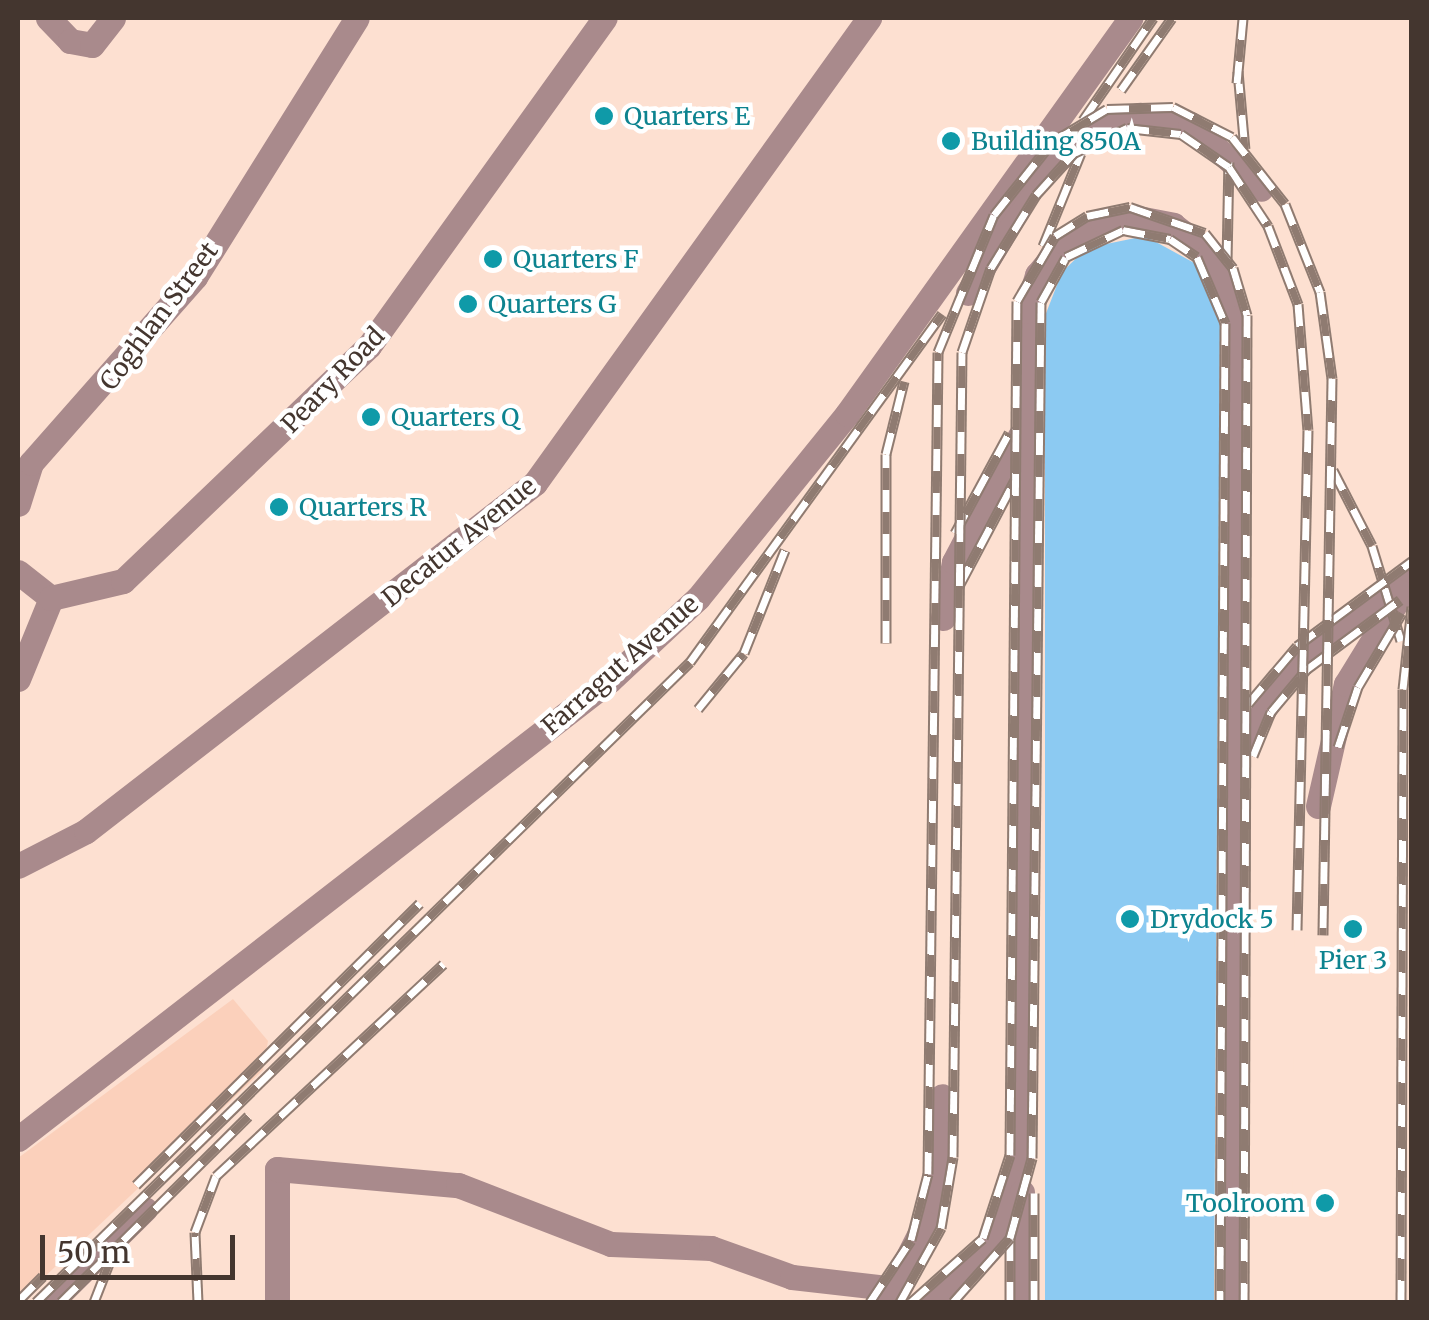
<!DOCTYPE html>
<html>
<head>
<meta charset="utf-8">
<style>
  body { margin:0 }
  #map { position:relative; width:1429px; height:1320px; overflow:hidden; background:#fde0d1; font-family:Merriweather,serif }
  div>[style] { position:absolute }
  .built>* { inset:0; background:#fbd0bb }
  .water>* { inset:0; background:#8ccaf2 }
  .pier>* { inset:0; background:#fde0d1 }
  .minor>* { height:25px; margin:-12.5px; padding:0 12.5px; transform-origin:12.5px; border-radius:12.5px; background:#a98a8c }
  .rail>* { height:11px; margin-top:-5.5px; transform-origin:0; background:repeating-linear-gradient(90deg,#fff 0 22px,#8f7b71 0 44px); box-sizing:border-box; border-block:2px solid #8f7b71 }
  .dots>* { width:28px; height:28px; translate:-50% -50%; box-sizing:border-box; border:5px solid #fff; border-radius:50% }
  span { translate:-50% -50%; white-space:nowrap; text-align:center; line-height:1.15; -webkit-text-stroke:9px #fff; paint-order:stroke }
  .culture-label { font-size:25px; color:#0d838f }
  .left { translate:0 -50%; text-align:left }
  .right { translate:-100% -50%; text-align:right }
  .street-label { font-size:25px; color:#44362f }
  .frame { position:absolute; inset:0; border:20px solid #44362f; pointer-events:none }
  .scale { position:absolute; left:40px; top:1235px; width:195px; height:45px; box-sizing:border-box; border:5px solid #44362f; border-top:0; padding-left:12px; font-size:30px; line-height:35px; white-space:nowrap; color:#44362f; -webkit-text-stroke:8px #fff; paint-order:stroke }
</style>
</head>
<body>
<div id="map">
  <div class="built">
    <div style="clip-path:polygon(233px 999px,268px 1041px,263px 1070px,18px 1302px,18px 1158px)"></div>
  </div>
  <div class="water">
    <div style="clip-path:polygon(1145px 236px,1198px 265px,1220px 320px,1214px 1302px,1045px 1302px,1045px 316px,1062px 272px,1087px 248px)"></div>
  </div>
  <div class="pier">
    <div style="clip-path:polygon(1298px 555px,1411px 556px,1411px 1302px,1292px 1302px)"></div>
  </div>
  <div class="minor">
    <div style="left:48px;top:18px;width:32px;rotate:46deg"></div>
    <div style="left:70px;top:41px;width:22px;rotate:10deg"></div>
    <div style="left:92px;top:45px;width:34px;rotate:-52deg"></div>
    <div style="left:968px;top:293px;width:137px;rotate:-59.3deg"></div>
    <div style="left:1038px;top:175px;width:84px;rotate:-38.2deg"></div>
    <div style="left:1104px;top:123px;width:37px;rotate:-13deg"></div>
    <div style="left:1140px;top:115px;width:51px;rotate:10.2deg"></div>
    <div style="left:1190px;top:124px;width:96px;rotate:42.5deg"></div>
    <div style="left:18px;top:504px;width:43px;rotate:-72.4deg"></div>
    <div style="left:31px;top:463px;width:248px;rotate:-48.6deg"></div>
    <div style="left:195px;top:277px;width:305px;rotate:-58deg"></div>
    <div style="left:18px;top:572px;width:42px;rotate:38.2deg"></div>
    <div style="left:943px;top:618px;width:57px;rotate:-78.9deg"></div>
    <div style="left:954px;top:562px;width:142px;rotate:-62.4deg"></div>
    <div style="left:18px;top:679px;width:87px;rotate:-67.8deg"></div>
    <div style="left:51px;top:598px;width:74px;rotate:-13.3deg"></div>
    <div style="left:123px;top:581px;width:340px;rotate:-43.7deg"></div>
    <div style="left:369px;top:346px;width:404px;rotate:-54.3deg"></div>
    <div style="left:1242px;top:746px;width:92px;rotate:-58.7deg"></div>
    <div style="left:1290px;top:667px;width:153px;rotate:-37deg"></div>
    <div style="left:1318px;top:806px;width:125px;rotate:-77.1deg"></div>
    <div style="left:1346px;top:684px;width:107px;rotate:-58.4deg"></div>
    <div style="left:18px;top:866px;width:76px;rotate:-27.2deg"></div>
    <div style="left:86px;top:831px;width:568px;rotate:-37.78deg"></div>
    <div style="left:535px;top:483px;width:573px;rotate:-54.31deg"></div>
    <div style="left:18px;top:1139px;width:749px;rotate:-37.79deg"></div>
    <div style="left:610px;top:680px;width:120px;rotate:-43deg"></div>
    <div style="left:698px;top:598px;width:237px;rotate:-51deg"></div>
    <div style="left:847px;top:414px;width:487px;rotate:-54.4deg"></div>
    <div style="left:51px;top:1302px;width:132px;rotate:-44.7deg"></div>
    <div style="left:277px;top:1302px;width:133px;rotate:-90deg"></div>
    <div style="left:277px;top:1169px;width:182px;rotate:5.1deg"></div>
    <div style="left:458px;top:1185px;width:164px;rotate:21.1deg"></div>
    <div style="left:611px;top:1244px;width:100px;rotate:2.3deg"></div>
    <div style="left:711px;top:1248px;width:86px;rotate:19.7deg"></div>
    <div style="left:792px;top:1277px;width:104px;rotate:6.6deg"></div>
    <div style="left:885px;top:1302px;width:113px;rotate:-63.2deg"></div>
    <div style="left:936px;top:1201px;width:105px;rotate:-86.7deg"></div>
    <div style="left:933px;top:1302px;width:80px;rotate:-43.5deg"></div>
    <div style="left:991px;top:1247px;width:94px;rotate:-71.4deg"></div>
    <div style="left:1021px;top:1158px;width:847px;rotate:-89.66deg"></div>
    <div style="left:1026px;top:311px;width:38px;rotate:-73deg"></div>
    <div style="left:1037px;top:275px;width:43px;rotate:-50.7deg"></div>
    <div style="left:1064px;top:242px;width:43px;rotate:-28.9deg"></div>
    <div style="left:1102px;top:221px;width:36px;rotate:-5deg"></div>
    <div style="left:1138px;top:218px;width:36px;rotate:11deg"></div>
    <div style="left:1173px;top:225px;width:46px;rotate:37.1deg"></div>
    <div style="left:1210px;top:253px;width:70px;rotate:68.2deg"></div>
    <div style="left:1236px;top:318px;width:984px;rotate:90.29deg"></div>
    <div style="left:1022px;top:1302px;width:110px;rotate:-90deg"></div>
  </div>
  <div class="rail">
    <div style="left:1238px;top:71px;width:78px;rotate:84.9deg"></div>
    <div style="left:1237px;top:83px;width:65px;rotate:-84.7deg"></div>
    <div style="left:1121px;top:90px;width:88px;rotate:-54.7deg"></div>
    <div style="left:1083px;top:120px;width:124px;rotate:-55.5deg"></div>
    <div style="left:1043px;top:246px;width:100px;rotate:-67.8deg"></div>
    <div style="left:1227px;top:262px;width:100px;rotate:-88.9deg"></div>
    <div style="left:1333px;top:470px;width:85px;rotate:62.8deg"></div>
    <div style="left:1372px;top:546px;width:99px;rotate:73deg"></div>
    <div style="left:955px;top:533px;width:114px;rotate:-61.6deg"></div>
    <div style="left:959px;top:586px;width:120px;rotate:-62.2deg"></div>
    <div style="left:886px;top:643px;width:189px;rotate:-90deg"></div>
    <div style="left:886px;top:454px;width:75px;rotate:-76.1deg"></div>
    <div style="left:1248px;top:704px;width:76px;rotate:-49.8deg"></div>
    <div style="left:1297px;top:646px;width:143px;rotate:-36.5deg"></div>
    <div style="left:698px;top:709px;width:72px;rotate:-50.6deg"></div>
    <div style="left:744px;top:653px;width:111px;rotate:-68.3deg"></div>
    <div style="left:1338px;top:747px;width:63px;rotate:-71.6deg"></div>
    <div style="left:1358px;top:687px;width:86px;rotate:-59.3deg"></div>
    <div style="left:1253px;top:756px;width:48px;rotate:-67.8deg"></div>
    <div style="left:1271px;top:712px;width:56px;rotate:-50.1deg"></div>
    <div style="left:1307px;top:669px;width:116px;rotate:-36.6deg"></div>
    <div style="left:136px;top:1185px;width:400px;rotate:-44.8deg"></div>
    <div style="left:1010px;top:1238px;width:64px;rotate:90deg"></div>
    <div style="left:18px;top:1301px;width:35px;rotate:-45deg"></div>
    <div style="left:36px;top:1302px;width:915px;rotate:-44.38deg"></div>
    <div style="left:690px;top:662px;width:430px;rotate:-54.1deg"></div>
    <div style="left:61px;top:1302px;width:264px;rotate:-44.8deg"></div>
    <div style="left:94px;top:1302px;width:44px;rotate:-68.7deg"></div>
    <div style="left:198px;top:1302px;width:70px;rotate:-92.5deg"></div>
    <div style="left:195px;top:1232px;width:60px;rotate:-69.4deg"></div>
    <div style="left:216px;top:1176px;width:311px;rotate:-43deg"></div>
    <div style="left:870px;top:1302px;width:74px;rotate:-56.5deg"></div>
    <div style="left:911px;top:1240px;width:68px;rotate:-75.6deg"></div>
    <div style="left:928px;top:1174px;width:822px;rotate:-89.3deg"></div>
    <div style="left:938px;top:352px;width:148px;rotate:-67.8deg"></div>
    <div style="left:994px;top:215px;width:93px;rotate:-51.5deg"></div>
    <div style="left:1052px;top:142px;width:64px;rotate:-31deg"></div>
    <div style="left:1107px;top:109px;width:66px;rotate:-1.7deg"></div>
    <div style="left:1173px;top:107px;width:66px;rotate:27deg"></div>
    <div style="left:1232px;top:137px;width:85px;rotate:51.7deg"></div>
    <div style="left:1285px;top:204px;width:95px;rotate:68.3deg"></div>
    <div style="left:1320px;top:292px;width:87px;rotate:82.1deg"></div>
    <div style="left:1332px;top:378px;width:557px;rotate:90.93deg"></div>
    <div style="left:900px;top:1302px;width:85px;rotate:-61deg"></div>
    <div style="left:941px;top:1228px;width:72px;rotate:-80.4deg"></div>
    <div style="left:953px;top:1157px;width:805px;rotate:-89.36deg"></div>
    <div style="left:962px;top:352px;width:89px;rotate:-71deg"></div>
    <div style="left:991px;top:268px;width:86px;rotate:-58.3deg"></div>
    <div style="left:1036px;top:195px;width:57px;rotate:-47.9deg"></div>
    <div style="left:1074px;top:153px;width:59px;rotate:-25.3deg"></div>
    <div style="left:1127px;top:128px;width:54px;rotate:6.3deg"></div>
    <div style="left:1181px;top:134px;width:58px;rotate:34.5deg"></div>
    <div style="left:1229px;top:167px;width:71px;rotate:56.5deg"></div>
    <div style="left:1268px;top:226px;width:84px;rotate:69deg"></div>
    <div style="left:1298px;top:304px;width:126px;rotate:85.5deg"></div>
    <div style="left:1308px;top:430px;width:500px;rotate:91.26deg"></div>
    <div style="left:911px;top:1302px;width:96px;rotate:-41.6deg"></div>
    <div style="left:983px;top:1238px;width:87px;rotate:-72deg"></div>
    <div style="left:1010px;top:1155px;width:854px;rotate:-89.53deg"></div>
    <div style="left:1017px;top:301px;width:75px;rotate:-59.7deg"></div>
    <div style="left:1055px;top:236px;width:38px;rotate:-32deg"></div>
    <div style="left:1087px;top:216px;width:44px;rotate:-11.8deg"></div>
    <div style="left:1130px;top:207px;width:79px;rotate:19.1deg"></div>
    <div style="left:1205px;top:233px;width:45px;rotate:51.3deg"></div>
    <div style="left:1233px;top:268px;width:49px;rotate:73.4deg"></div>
    <div style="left:1247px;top:315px;width:987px;rotate:90.17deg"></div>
    <div style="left:953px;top:1302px;width:86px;rotate:-48.3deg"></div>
    <div style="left:1010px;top:1238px;width:83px;rotate:-74.6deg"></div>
    <div style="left:1032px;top:1158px;width:856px;rotate:-89.4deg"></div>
    <div style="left:1041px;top:302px;width:51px;rotate:-60.9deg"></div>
    <div style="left:1066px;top:257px;width:63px;rotate:-25.3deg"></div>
    <div style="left:1123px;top:230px;width:48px;rotate:10.8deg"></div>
    <div style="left:1170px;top:239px;width:32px;rotate:34deg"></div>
    <div style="left:1197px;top:257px;width:72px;rotate:67deg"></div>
    <div style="left:1225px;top:323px;width:979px;rotate:90.29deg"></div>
    <div style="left:1034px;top:1302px;width:109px;rotate:-90deg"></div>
    <div style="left:1401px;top:1302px;width:613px;rotate:-89.81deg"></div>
    <div style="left:1403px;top:689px;width:83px;rotate:-83.8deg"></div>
  </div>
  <div class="dots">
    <div style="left:604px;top:116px;background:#0f9aa8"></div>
    <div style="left:951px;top:141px;background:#0f9aa8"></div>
    <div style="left:493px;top:259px;background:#0f9aa8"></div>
    <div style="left:468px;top:304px;background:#0f9aa8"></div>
    <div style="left:371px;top:417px;background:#0f9aa8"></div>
    <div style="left:279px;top:507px;background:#0f9aa8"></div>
    <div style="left:1130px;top:919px;background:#0f9aa8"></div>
    <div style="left:1353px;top:929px;background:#0f9aa8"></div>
    <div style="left:1325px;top:1203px;background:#0f9aa8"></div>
  </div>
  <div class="culture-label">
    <span class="left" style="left:624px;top:116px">Quarters E</span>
    <span class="left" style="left:971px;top:141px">Building 850A</span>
    <span class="left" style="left:513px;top:259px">Quarters F</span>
    <span class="left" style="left:488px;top:304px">Quarters G</span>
    <span class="left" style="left:391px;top:417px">Quarters Q</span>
    <span class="left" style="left:299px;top:507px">Quarters R</span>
    <span class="left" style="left:1150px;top:919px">Drydock 5</span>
    <span style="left:1353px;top:960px">Pier 3</span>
    <span class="right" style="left:1305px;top:1203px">Toolroom</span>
  </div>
  <div class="street-label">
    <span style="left:159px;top:316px;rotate:-53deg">Coghlan Street</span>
    <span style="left:333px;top:380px;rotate:-46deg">Peary Road</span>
    <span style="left:459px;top:542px;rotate:-39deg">Decatur Avenue</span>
    <span style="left:620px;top:665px;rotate:-41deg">Farragut Avenue</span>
  </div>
  <div class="frame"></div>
  <div class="scale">50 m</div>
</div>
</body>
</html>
